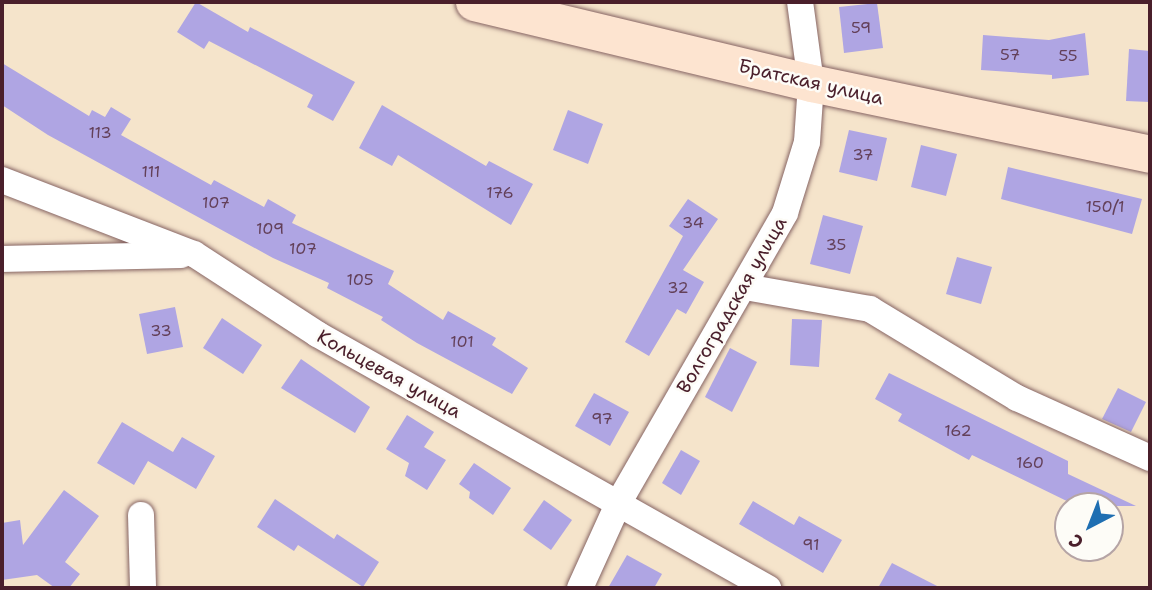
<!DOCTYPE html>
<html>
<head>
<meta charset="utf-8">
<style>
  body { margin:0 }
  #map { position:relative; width:1152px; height:590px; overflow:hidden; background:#f5e4cb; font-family:"Shantell Sans",sans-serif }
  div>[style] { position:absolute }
  .building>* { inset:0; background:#afa5e3 }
  .roads { filter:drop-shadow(0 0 2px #866463) drop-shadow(0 0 2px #866463) }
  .minor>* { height:26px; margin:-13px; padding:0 13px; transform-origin:13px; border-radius:13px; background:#fff }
  .secondary>* { height:37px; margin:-18.5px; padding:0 18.5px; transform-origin:18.5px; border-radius:18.5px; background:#fde4d0 }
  span { translate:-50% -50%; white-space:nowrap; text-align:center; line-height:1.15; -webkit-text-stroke:5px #fdfcf7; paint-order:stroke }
  .number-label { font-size:16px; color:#634059 }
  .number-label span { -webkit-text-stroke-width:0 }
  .street-label { font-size:19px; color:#4a1f2b }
  .frame { position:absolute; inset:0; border:4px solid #4a1f2b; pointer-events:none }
  .north { position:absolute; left:1054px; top:492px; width:70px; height:70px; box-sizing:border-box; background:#fdfcf7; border:2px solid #b5a4a5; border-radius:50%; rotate:222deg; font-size:19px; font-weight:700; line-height:28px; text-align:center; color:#4a1f2b }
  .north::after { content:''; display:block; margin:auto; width:24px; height:32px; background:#1f6fb2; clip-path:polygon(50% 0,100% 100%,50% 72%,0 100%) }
</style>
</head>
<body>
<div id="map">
  <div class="building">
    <div style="clip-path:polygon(196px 2px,248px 32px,250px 27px,355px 82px,333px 121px,307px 107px,313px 95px,209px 41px,204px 49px,177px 32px)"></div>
    <div style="clip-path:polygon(877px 3px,883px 48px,844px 53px,839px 7px)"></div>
    <div style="clip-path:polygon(1085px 33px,1089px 75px,1052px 79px,1052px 75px,981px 70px,983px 35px,1049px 40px)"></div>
    <div style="clip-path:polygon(1129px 49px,1150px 51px,1150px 102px,1126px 101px)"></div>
    <div style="clip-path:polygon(2px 63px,89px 116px,92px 110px,105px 117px,111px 107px,131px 119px,121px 135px,211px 185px,214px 180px,264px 207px,268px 199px,296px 215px,292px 223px,394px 271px,388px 284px,443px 320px,448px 311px,496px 338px,492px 345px,528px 368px,512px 394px,417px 343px,381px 320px,383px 317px,327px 288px,329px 283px,273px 258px,48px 135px,2px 105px)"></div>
    <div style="clip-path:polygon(382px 105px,486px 166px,489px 161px,533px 184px,511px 225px,398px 155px,392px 166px,359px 148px)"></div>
    <div style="clip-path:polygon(568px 110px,603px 124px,588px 164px,553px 150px)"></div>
    <div style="clip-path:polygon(849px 130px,887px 138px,877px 181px,839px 172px)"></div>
    <div style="clip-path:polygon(921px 145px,957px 154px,946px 196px,911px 187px)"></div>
    <div style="clip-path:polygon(1008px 167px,1142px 199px,1132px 234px,1001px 199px)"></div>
    <div style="clip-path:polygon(688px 199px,718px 219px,683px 270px,704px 282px,686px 314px,677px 309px,649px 356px,625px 342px,683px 236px,669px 226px)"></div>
    <div style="clip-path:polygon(823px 215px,863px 226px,850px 274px,810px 264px)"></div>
    <div style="clip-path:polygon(957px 257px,992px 267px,981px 304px,946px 294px)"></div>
    <div style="clip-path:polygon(175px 307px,183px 347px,147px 354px,139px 314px)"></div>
    <div style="clip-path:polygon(222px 318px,262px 345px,243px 374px,203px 348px)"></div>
    <div style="clip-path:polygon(792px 319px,822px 320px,819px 367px,790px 365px)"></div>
    <div style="clip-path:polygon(730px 348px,757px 362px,732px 412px,705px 397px)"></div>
    <div style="clip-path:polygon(301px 359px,370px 407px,355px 433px,281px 388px)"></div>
    <div style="clip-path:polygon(889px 373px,1068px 461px,1068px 474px,1136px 506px,1077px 506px,972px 455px,969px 460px,898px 421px,902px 414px,875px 399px)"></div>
    <div style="clip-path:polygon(1118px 388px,1146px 402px,1131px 432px,1102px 419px)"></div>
    <div style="clip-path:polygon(594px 393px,629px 412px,610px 446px,575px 426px)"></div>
    <div style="clip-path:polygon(407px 415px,434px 432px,424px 447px,446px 460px,427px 490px,405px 476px,409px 463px,386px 449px)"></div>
    <div style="clip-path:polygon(122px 422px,173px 452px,182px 437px,215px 456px,196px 489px,148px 461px,134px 485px,97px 463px)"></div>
    <div style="clip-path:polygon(681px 450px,700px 461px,681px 495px,662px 483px)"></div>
    <div style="clip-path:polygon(474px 463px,511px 488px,493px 515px,469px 498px,470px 492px,459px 484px)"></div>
    <div style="clip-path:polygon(64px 490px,99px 516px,65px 562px,80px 574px,69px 588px,55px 588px,37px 575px,2px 580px,2px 523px,20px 520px,23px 545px)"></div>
    <div style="clip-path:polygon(275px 499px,334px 539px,337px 534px,379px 562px,363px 587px,298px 545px,294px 551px,257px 527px)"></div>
    <div style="clip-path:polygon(544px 500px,572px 520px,551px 550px,523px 530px)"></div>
    <div style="clip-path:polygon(753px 501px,794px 525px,799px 516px,842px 540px,823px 573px,739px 524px)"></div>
    <div style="clip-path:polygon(627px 555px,662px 574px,654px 588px,608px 588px)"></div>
    <div style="clip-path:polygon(892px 563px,941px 588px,878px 588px)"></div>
  </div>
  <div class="roads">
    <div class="minor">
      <div style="left:2px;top:180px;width:206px;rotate:21.1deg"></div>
      <div style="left:194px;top:254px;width:147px;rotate:33deg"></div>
      <div style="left:317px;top:334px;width:518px;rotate:29.39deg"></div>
      <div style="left:2px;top:259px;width:179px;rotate:-1.3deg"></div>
      <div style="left:745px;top:287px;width:127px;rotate:10deg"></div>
      <div style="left:870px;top:309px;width:172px;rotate:31.2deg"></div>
      <div style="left:1017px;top:398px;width:146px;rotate:24.3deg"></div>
      <div style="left:141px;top:515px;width:73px;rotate:88.4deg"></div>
      <div style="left:580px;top:588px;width:94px;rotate:-65.6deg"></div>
      <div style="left:619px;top:502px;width:333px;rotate:-60.1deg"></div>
      <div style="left:785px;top:213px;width:74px;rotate:-72.8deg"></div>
      <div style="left:807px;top:142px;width:59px;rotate:-86.1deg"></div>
      <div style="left:811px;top:83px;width:82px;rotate:-97.7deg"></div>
    </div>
    <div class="secondary">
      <div style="left:474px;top:2px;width:347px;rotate:13.5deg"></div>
      <div style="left:811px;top:83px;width:346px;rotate:11.8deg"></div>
    </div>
  </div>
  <div class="number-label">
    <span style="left:861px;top:28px">59</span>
    <span style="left:1010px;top:55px">57</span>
    <span style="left:1068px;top:56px">55</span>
    <span style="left:100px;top:133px">113</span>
    <span style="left:863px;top:155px">37</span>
    <span style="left:151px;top:172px">111</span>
    <span style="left:500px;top:193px">176</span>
    <span style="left:216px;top:203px">107</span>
    <span style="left:1105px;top:207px">150/1</span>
    <span style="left:693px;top:223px">34</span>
    <span style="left:270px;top:229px">109</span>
    <span style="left:836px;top:245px">35</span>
    <span style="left:303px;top:249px">107</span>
    <span style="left:360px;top:280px">105</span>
    <span style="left:678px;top:288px">32</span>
    <span style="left:161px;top:331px">33</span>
    <span style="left:462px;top:342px">101</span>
    <span style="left:602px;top:419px">97</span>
    <span style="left:958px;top:431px">162</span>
    <span style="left:1030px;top:463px">160</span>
    <span style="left:811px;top:545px">91</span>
  </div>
  <div class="street-label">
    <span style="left:811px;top:82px;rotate:13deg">Братская улица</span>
    <span style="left:732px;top:305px;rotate:-60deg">Волгоградская улица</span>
    <span style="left:389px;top:374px;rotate:29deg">Кольцевая улица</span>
  </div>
  <div class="frame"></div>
  <div class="north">С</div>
</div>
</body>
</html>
